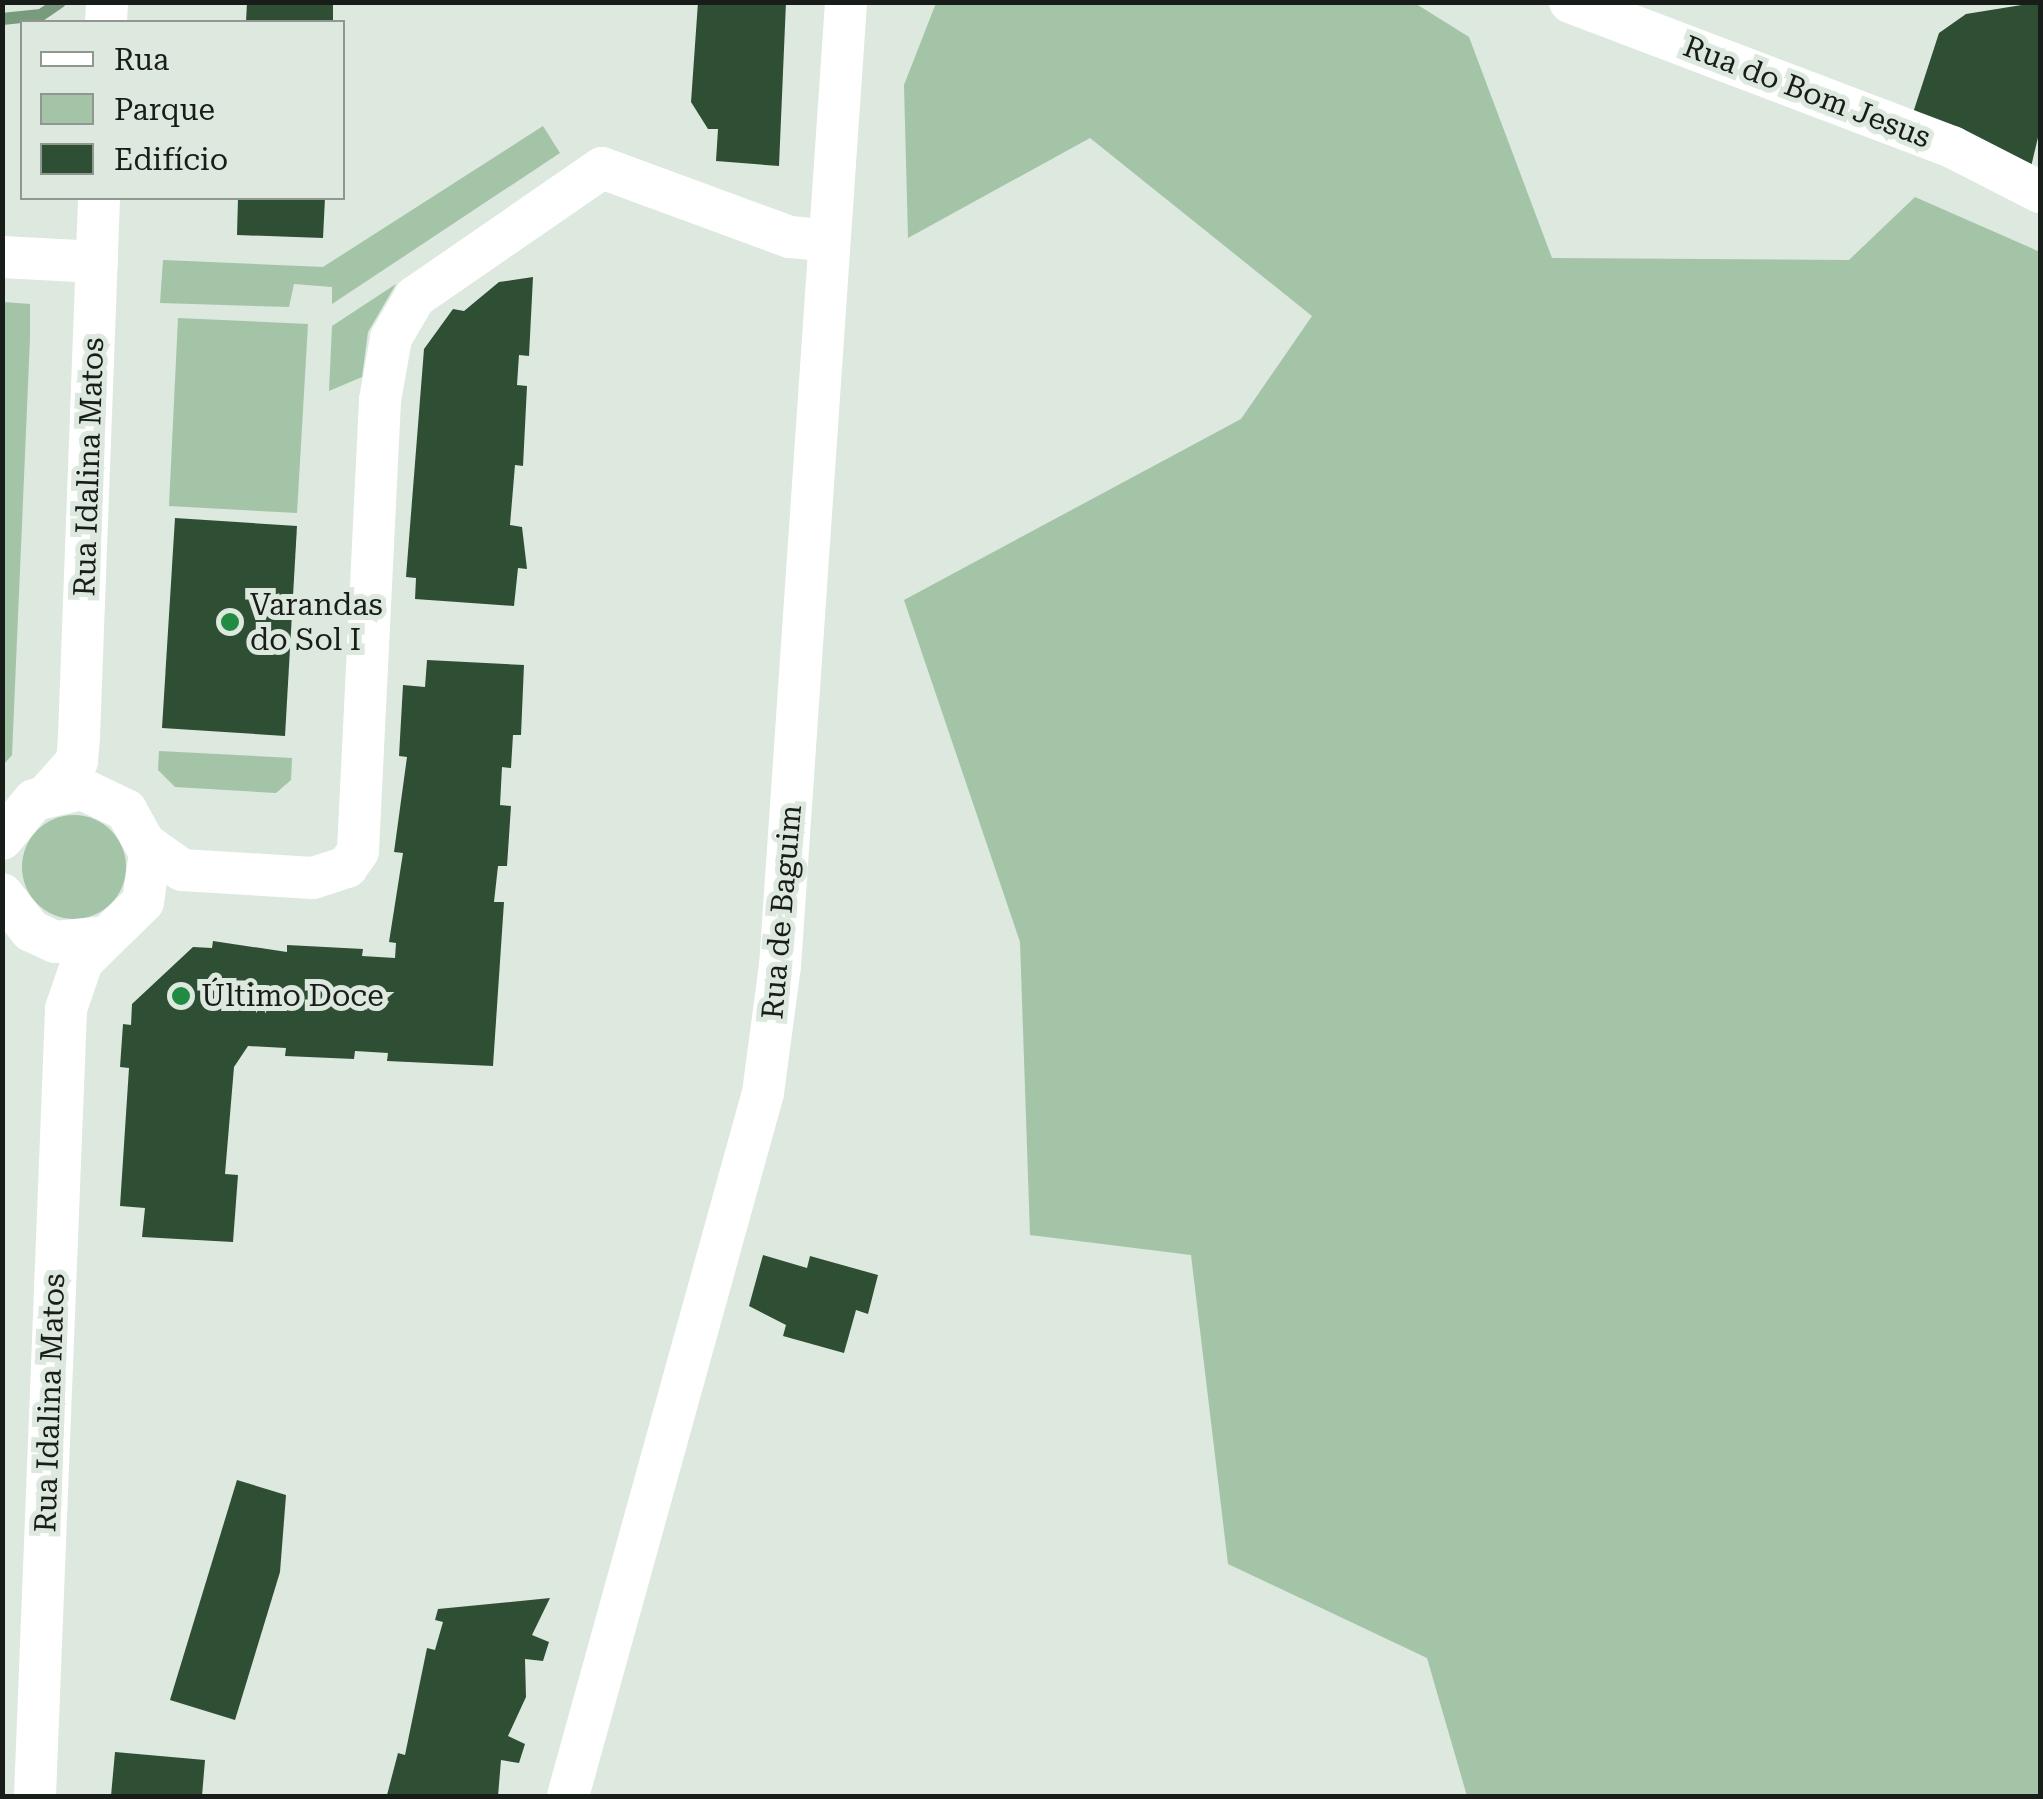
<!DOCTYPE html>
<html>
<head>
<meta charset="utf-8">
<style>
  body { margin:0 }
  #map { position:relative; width:2043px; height:1799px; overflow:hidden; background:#dde8df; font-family:"Roboto Serif",serif }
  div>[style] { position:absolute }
  .green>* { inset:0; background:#a3c4a7 }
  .round { border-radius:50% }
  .stream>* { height:12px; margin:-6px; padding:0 6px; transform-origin:6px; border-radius:6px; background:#789b7e }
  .building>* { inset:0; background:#2f4f35 }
  .minor>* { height:42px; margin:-21px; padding:0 21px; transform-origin:21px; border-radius:21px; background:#fff }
  .dots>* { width:28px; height:28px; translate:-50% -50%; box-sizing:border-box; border:5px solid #dde8df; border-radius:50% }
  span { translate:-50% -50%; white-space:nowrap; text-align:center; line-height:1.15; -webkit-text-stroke:10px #dde8df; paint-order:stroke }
  .street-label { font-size:30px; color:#191d1a }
  .poi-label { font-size:30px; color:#191d1a }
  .left { translate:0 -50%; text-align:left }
  .frame { position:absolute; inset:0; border:5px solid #191d1a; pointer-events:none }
  .legend { position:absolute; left:20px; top:20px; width:325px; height:180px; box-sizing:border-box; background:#dde8df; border:2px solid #8f9790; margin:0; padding:12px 18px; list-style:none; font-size:30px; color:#191d1a }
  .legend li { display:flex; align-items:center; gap:20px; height:50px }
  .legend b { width:50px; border:2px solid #8f9790 }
</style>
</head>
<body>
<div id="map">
  <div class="green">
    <div style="clip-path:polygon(1413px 2px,1469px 37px,1552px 258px,1849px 260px,1915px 197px,2040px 252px,2040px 1796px,1467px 1796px,1427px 1658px,1228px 1564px,1191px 1255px,1030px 1235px,1020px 942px,904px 600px,1241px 419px,1312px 316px,1090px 138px,908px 238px,904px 85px,936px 3px)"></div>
    <div style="clip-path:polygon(543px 126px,560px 153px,332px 304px,332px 287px,294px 284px,289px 307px,160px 303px,163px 260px,323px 267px)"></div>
    <div style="clip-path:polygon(396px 284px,368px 332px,362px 377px,329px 391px,332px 326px)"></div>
    <div style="clip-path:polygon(3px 302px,30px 304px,30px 338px,12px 755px,3px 765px)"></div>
    <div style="clip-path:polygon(178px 318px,308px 324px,297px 513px,169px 506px)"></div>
    <div style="clip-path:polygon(159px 751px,292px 758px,291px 780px,276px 793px,175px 787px,158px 770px)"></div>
    <div class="round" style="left:22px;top:815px;width:104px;height:104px"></div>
  </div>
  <div class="stream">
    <div style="left:2px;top:19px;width:39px;rotate:-6deg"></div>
    <div style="left:41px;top:15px;width:23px;rotate:-34deg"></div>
  </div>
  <div class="building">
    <div style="clip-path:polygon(247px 2px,333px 2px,333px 22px,246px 22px)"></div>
    <div style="clip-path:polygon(698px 2px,786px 2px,779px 166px,716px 161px,718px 129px,708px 129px,691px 102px)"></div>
    <div style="clip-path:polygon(2040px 2px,2040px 129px,2030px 171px,1912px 116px,1939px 33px,1966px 14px)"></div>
    <div style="clip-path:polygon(238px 198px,325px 198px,323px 238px,237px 235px)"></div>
    <div style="clip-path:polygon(533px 277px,529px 356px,519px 355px,517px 385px,527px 386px,523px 466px,515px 465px,510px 525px,522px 527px,527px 569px,518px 568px,514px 606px,415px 599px,416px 578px,406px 577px,424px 349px,453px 309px,464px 311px,499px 282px)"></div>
    <div style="clip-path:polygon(175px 518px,297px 526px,285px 736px,162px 728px)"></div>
    <div style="clip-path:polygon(427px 660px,524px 665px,521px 735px,513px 735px,511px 768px,502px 767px,500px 805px,511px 806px,507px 866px,498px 866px,494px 902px,504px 902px,493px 1066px,387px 1061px,388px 1053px,355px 1051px,354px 1059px,285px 1056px,286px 1048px,248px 1046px,234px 1067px,225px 1174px,238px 1175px,233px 1242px,142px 1237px,145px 1208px,120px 1206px,129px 1068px,120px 1067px,123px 1024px,131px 1025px,132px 1004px,193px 947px,212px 948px,213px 941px,287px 952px,287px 945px,363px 949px,362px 956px,395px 958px,396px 943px,389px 942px,403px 853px,394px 852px,407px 757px,399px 756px,403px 685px,425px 687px)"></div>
    <div style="clip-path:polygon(763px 1255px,807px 1268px,810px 1256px,878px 1275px,868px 1314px,856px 1310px,844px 1353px,783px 1336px,786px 1325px,749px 1306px)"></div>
    <div style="clip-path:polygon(237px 1480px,286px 1495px,280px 1572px,235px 1720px,170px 1700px)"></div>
    <div style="clip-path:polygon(550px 1598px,532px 1635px,549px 1642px,543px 1661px,525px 1659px,526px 1697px,508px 1736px,525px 1744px,519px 1763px,501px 1760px,498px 1796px,387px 1795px,398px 1753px,405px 1755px,427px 1648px,435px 1650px,443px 1622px,435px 1620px,438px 1609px)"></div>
    <div style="clip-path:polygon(115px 1752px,205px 1760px,202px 1796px,111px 1796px)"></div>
  </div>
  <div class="minor">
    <div style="left:1570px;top:2px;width:409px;rotate:20.8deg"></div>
    <div style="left:1952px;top:147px;width:99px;rotate:27.1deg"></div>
    <div style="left:106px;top:22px;width:20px;rotate:-87deg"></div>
    <div style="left:2px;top:257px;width:95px;rotate:3deg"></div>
    <div style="left:46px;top:796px;width:47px;rotate:-48.5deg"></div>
    <div style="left:77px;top:761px;width:24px;rotate:-85deg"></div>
    <div style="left:79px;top:737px;width:539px;rotate:-87.87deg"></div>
    <div style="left:2px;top:839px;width:50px;rotate:-50.6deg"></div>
    <div style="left:34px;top:800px;width:49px;rotate:-12.9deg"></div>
    <div style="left:82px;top:789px;width:49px;rotate:25.5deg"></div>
    <div style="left:126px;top:810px;width:49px;rotate:60.8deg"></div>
    <div style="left:150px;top:853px;width:49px;rotate:98.1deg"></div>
    <div style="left:143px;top:902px;width:50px;rotate:135.8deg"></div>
    <div style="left:107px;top:937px;width:52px;rotate:174.5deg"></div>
    <div style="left:55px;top:942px;width:26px;rotate:-155deg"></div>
    <div style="left:31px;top:931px;width:47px;rotate:-128.1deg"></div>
    <div style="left:147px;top:845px;width:43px;rotate:35.5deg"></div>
    <div style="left:182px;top:870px;width:131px;rotate:3.5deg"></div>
    <div style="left:313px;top:878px;width:36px;rotate:-18deg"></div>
    <div style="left:347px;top:867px;width:19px;rotate:-55deg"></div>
    <div style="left:358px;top:851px;width:452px;rotate:-87.2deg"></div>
    <div style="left:380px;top:400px;width:63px;rotate:-79.9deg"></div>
    <div style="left:391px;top:338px;width:48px;rotate:-59.7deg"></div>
    <div style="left:415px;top:297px;width:227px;rotate:-34.6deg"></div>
    <div style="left:602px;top:168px;width:200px;rotate:20.2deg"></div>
    <div style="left:790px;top:237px;width:35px;rotate:5deg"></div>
    <div style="left:35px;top:1796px;width:788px;rotate:-87.74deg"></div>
    <div style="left:66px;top:1009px;width:50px;rotate:-71.2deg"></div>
    <div style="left:82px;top:962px;width:35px;rotate:-45deg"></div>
    <div style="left:568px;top:1796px;width:730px;rotate:-74.5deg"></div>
    <div style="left:763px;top:1093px;width:128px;rotate:-82.4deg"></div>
    <div style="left:780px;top:966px;width:966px;rotate:-86.08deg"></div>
  </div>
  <div class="dots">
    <div style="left:230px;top:622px;background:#228b42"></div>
    <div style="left:181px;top:996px;background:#228b42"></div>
  </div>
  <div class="street-label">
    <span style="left:1807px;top:92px;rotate:21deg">Rua do Bom Jesus</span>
    <span style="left:89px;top:467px;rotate:-88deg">Rua Idalina Matos</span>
    <span style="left:782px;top:912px;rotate:-85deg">Rua de Baguim</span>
    <span style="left:50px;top:1403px;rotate:-88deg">Rua Idalina Matos</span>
  </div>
  <div class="poi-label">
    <span class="left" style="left:250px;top:622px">Varandas<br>do Sol I</span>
    <span class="left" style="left:201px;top:996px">Último Doce</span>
  </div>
  <div class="frame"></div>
  <ul class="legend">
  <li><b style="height:12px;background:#fff"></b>Rua</li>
  <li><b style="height:28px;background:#a3c4a7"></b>Parque</li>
  <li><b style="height:28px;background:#2f4f35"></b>Edifício</li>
  </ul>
</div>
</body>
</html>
